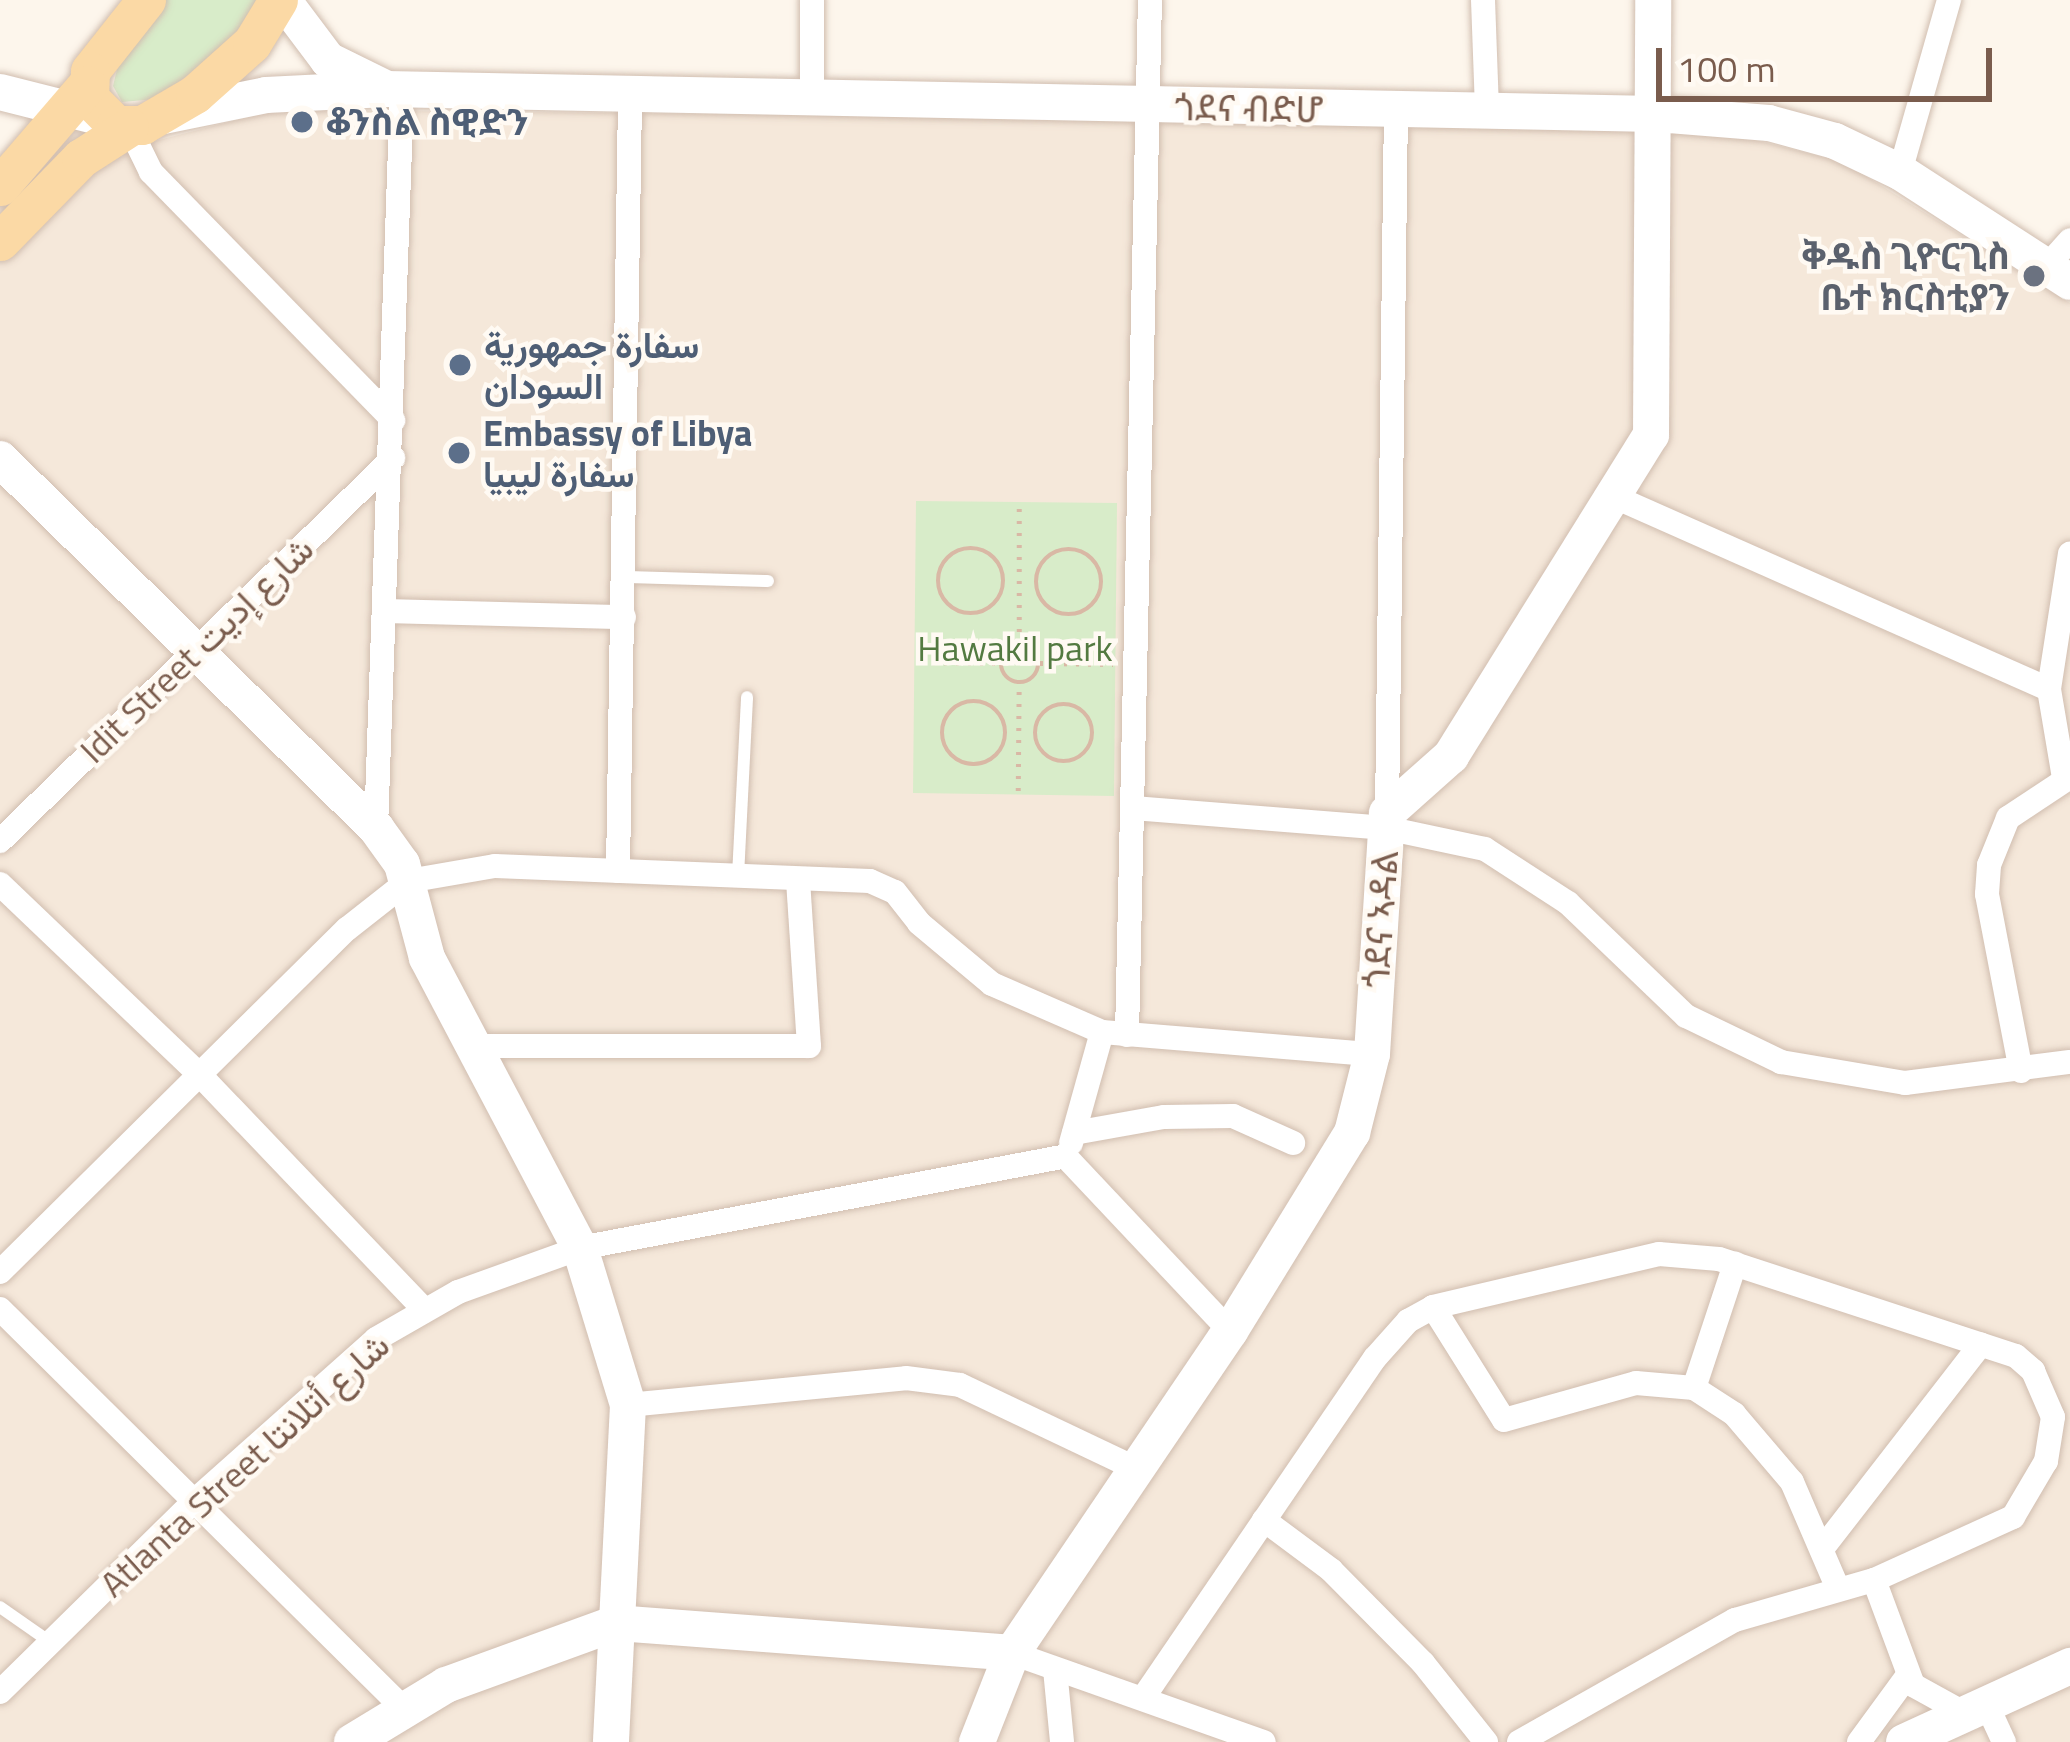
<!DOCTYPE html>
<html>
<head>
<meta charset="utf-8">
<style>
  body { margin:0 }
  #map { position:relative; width:2070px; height:1742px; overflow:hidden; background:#fdf6ec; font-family:"Titillium Web",Vazirmatn,"Noto Sans Ethiopic",sans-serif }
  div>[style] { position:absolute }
  .residential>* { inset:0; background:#f5e8da }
  .green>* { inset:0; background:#d8ecc9 }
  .path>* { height:4.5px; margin-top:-2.25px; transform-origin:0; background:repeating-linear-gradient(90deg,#d9b8a5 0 3px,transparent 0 12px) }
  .path>.ring { margin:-2.25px; padding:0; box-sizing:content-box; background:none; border:4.5px solid #d9b8a5; border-radius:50% }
  .roads { filter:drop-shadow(0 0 3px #d1beb0) drop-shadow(0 0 3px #d1beb0) }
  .lane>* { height:12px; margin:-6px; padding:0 6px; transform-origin:6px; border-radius:6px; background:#fff }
  .street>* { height:24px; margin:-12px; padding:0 12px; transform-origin:12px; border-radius:12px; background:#fff }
  .secondary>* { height:36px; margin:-18px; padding:0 18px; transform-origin:18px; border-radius:18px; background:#fff }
  .primary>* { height:39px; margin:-19.5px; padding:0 19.5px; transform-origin:19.5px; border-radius:19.5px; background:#fbd9a5 }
  .dots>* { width:33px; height:33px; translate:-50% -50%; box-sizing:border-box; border:6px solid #fffaf3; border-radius:50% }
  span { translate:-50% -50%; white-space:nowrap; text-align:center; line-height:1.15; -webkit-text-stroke:9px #fffaf3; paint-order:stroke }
  .street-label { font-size:36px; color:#7a5c4d }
  .service-label { font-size:36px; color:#4e5e75; font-weight:700 }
  .left { translate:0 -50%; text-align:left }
  .worship-label { font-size:36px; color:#5b616d; font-weight:700 }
  .right { translate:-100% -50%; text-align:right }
  .park-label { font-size:36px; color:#537a41 }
  .scale { position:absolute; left:1656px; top:48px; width:336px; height:54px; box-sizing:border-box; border:6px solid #7a5c4d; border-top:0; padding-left:15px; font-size:36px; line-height:42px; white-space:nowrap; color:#7a5c4d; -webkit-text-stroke:9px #fffaf3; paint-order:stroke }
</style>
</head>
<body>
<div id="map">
  <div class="residential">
    <div style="clip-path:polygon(275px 110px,1683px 122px,1843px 162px,2070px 303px,2070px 1742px,0 1742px,0 255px,97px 156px)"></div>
  </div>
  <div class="green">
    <div style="clip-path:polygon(161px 0,264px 0,243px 34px,156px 99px,122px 102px,113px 86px,119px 61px)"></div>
    <div style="clip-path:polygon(916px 501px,1117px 503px,1114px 796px,913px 793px)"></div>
  </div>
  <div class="path">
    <div class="ring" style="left:938px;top:548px;width:61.5px;height:61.5px"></div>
    <div class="ring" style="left:1036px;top:549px;width:61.5px;height:61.5px"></div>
    <div style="left:1019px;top:644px;width:139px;rotate:-90deg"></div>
    <div class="ring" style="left:1001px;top:645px;width:33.5px;height:33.5px"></div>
    <div style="left:920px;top:662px;width:81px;rotate:0.7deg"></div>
    <div style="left:1040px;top:663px;width:73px;rotate:0.8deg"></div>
    <div class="ring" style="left:942px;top:701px;width:59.5px;height:59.5px"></div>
    <div class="ring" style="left:1035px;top:704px;width:53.5px;height:53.5px"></div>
    <div style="left:1018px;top:791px;width:108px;rotate:-89.5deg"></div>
  </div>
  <div class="roads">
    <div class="lane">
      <div style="left:625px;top:577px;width:143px;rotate:1.6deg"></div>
      <div style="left:738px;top:876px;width:179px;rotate:-87.1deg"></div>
      <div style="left:0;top:1607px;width:61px;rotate:35deg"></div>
    </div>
    <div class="street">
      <div style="left:1483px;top:0;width:110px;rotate:87.9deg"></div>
      <div style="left:812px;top:98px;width:98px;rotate:-90deg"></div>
      <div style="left:129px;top:127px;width:50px;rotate:63.9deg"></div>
      <div style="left:151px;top:172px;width:347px;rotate:45.7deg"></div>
      <div style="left:1900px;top:172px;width:179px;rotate:-74.1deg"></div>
      <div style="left:2046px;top:267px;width:36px;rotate:-48deg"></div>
      <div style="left:1617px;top:498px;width:472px;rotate:23.9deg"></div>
      <div style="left:387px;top:611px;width:237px;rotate:1.5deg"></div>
      <div style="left:2064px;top:778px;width:90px;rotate:-99.6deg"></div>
      <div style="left:2049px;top:689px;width:137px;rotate:-81.2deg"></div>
      <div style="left:1133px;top:808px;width:254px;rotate:4.5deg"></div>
      <div style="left:1386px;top:828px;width:101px;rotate:12deg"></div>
      <div style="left:1485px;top:849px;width:99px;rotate:33deg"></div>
      <div style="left:1568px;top:903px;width:163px;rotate:43.8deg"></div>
      <div style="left:1686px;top:1016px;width:106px;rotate:25.8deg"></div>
      <div style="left:1781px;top:1062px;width:126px;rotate:9.6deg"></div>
      <div style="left:1905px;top:1083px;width:166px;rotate:-7.3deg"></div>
      <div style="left:1387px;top:813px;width:704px;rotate:-89.27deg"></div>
      <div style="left:376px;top:828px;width:738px;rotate:-87.98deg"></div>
      <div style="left:0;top:841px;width:549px;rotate:-44.26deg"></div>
      <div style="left:618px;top:871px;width:773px;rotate:-89.11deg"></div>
      <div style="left:0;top:884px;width:277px;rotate:43.7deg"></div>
      <div style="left:200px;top:1075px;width:323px;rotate:46.3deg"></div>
      <div style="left:1127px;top:1035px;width:1035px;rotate:-88.73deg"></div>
      <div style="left:471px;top:1046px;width:338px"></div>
      <div style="left:809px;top:1046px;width:166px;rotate:-93.8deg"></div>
      <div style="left:2021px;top:1071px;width:180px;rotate:-100.9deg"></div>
      <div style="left:1987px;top:894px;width:29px;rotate:-86deg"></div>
      <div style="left:1989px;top:865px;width:51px;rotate:-68deg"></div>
      <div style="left:2008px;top:818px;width:74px;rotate:-33.5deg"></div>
      <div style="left:1074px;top:1133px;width:91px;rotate:-10.1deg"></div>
      <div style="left:1164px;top:1117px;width:69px;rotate:-0.8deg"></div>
      <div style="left:1233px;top:1116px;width:66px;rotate:24.2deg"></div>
      <div style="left:1071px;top:1143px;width:115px;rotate:-74.4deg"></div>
      <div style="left:0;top:1272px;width:488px;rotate:-44.7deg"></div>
      <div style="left:347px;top:929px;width:78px;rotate:-38.2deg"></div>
      <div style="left:408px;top:881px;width:88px;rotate:-9.8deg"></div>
      <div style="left:495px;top:866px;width:375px;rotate:2.3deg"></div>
      <div style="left:870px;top:881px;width:27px;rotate:24deg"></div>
      <div style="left:895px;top:892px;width:39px;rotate:52deg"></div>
      <div style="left:919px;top:923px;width:95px;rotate:39.9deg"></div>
      <div style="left:992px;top:984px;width:120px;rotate:23.6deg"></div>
      <div style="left:1102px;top:1032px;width:271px;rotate:4.7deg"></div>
      <div style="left:1433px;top:1307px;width:133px;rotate:57.9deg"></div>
      <div style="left:1504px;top:1420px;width:137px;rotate:-15.7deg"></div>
      <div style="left:1636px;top:1383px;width:58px;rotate:4.9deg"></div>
      <div style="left:1694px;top:1388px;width:48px;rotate:33deg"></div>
      <div style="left:1734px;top:1414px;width:89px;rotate:49.5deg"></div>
      <div style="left:1792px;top:1482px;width:116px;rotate:66.7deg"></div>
      <div style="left:0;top:1309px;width:564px;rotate:44.71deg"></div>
      <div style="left:1694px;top:1388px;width:131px;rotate:-71.7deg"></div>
      <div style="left:628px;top:1405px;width:279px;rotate:-5.5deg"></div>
      <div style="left:906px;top:1378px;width:54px;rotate:7.4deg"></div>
      <div style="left:960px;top:1385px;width:198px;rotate:25.4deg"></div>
      <div style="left:1264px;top:1520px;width:84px;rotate:36.7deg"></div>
      <div style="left:1331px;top:1570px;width:131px;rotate:45.3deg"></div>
      <div style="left:1423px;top:1663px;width:101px;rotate:51.4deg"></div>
      <div style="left:1822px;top:1549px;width:259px;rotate:-52.2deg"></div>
      <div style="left:1012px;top:1653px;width:267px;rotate:19.5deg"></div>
      <div style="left:1055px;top:1669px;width:73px;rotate:84.5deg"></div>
      <div style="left:0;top:1692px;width:269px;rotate:-44.5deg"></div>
      <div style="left:192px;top:1503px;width:246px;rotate:-41.7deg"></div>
      <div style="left:376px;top:1339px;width:95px;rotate:-29.8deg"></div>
      <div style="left:458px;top:1292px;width:130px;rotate:-19.8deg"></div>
      <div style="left:580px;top:1248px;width:494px;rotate:-10.7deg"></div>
      <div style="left:1065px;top:1156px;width:241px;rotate:46.7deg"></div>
      <div style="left:1145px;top:1695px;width:408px;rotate:-55.7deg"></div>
      <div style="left:1375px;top:1358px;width:50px;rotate:-48.3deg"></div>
      <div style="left:1408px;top:1321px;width:29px;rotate:-29deg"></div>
      <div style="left:1433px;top:1307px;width:232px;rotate:-13.2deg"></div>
      <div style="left:1659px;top:1254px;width:60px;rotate:4.8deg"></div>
      <div style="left:1719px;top:1259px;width:312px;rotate:18.1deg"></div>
      <div style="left:2016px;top:1356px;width:23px;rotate:41deg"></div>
      <div style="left:2033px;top:1371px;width:50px;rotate:66.5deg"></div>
      <div style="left:2053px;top:1417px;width:45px;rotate:99deg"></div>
      <div style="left:2046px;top:1461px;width:65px;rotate:120.5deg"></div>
      <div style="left:2013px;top:1517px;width:153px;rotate:155.6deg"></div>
      <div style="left:1986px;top:1703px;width:43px;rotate:65.2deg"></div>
      <div style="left:1519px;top:1742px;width:248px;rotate:-29.5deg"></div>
      <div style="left:1735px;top:1620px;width:145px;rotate:-16.1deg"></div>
      <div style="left:1874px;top:1580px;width:112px;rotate:69.6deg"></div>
      <div style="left:1913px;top:1685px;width:58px;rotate:28.8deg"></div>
      <div style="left:1859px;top:1742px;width:83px;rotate:-53.8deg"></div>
    </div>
    <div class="secondary">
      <div style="left:283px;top:0;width:75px;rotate:53.1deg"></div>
      <div style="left:328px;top:60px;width:61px;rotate:26.1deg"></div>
      <div style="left:0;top:92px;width:98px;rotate:14.2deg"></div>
      <div style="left:163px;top:116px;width:105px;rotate:-11.5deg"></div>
      <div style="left:266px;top:95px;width:120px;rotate:-2.9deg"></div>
      <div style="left:386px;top:89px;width:1270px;rotate:1.13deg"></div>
      <div style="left:1656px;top:114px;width:113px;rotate:4.6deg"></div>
      <div style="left:1769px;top:123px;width:68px;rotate:15.3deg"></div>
      <div style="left:1835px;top:141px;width:72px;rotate:25.5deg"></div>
      <div style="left:1900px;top:172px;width:202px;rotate:32.9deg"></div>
      <div style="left:0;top:459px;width:527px;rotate:44.46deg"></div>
      <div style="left:376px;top:828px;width:44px;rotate:54.2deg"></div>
      <div style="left:402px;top:864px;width:97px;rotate:75.1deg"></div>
      <div style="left:427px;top:958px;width:328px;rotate:62.2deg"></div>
      <div style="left:580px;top:1248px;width:164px;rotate:73deg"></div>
      <div style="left:628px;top:1405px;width:337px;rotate:92.9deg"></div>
      <div style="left:352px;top:1742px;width:110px;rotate:-31.2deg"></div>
      <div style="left:446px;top:1685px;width:181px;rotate:-20deg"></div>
      <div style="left:616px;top:1623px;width:397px;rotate:4.3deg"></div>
      <div style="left:977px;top:1742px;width:96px;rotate:-68.5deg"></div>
      <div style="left:1012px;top:1653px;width:389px;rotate:-55.9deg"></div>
      <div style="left:1230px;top:1331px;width:233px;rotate:-58.4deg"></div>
      <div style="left:1352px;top:1133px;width:81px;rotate:-75.8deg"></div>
      <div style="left:1372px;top:1054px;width:241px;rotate:-86.4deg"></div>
      <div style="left:1387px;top:813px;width:86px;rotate:-41.7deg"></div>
      <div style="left:1451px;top:756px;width:378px;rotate:-58.1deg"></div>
      <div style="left:1651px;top:435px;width:435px;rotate:-89.7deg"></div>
      <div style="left:1904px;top:1742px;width:183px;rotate:-24.6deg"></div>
    </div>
    <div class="primary">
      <div style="left:146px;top:0;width:90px;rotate:128.3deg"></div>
      <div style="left:90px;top:71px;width:27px;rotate:92deg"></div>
      <div style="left:89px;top:98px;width:38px;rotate:45deg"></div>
      <div style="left:116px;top:125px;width:26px"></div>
      <div style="left:142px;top:125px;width:61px;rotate:-30.3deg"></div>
      <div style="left:195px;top:94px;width:76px;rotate:-41.8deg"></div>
      <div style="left:252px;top:43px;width:50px;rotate:-58.8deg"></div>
      <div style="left:0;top:186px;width:133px;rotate:-49.3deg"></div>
      <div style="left:0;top:241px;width:116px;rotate:-45.7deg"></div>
      <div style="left:81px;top:158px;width:57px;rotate:-32.9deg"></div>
    </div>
  </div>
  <div class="dots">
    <div style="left:302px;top:122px;background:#5c6f8a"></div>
    <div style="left:2034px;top:276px;background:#6b7280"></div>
    <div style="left:460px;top:365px;background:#5c6f8a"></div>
    <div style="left:459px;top:453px;background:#5c6f8a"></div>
  </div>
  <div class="street-label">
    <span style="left:1249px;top:108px;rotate:1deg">ጎደና ብድሆ</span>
    <span style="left:196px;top:649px;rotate:-44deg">Idit Street شارع إديت</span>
    <span style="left:1380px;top:919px;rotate:-86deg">ጎደና ኣዳል</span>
    <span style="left:244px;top:1464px;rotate:-42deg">Atlanta Street شارع أتلانتا</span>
  </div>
  <div class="service-label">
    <span class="left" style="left:326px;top:122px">ቆንስል ስዊድን</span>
    <span class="left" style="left:484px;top:365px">سفارة جمهورية<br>السودان</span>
    <span class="left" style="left:483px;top:453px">Embassy of Libya<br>سفارة ليبيا</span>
  </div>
  <div class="worship-label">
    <span class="right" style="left:2010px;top:276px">ቅዱስ ጊዮርጊስ<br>ቤተ ክርስቲያን</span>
  </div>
  <div class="park-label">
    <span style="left:1015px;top:648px">Hawakil park</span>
  </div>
  <div class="scale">100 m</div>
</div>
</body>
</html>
